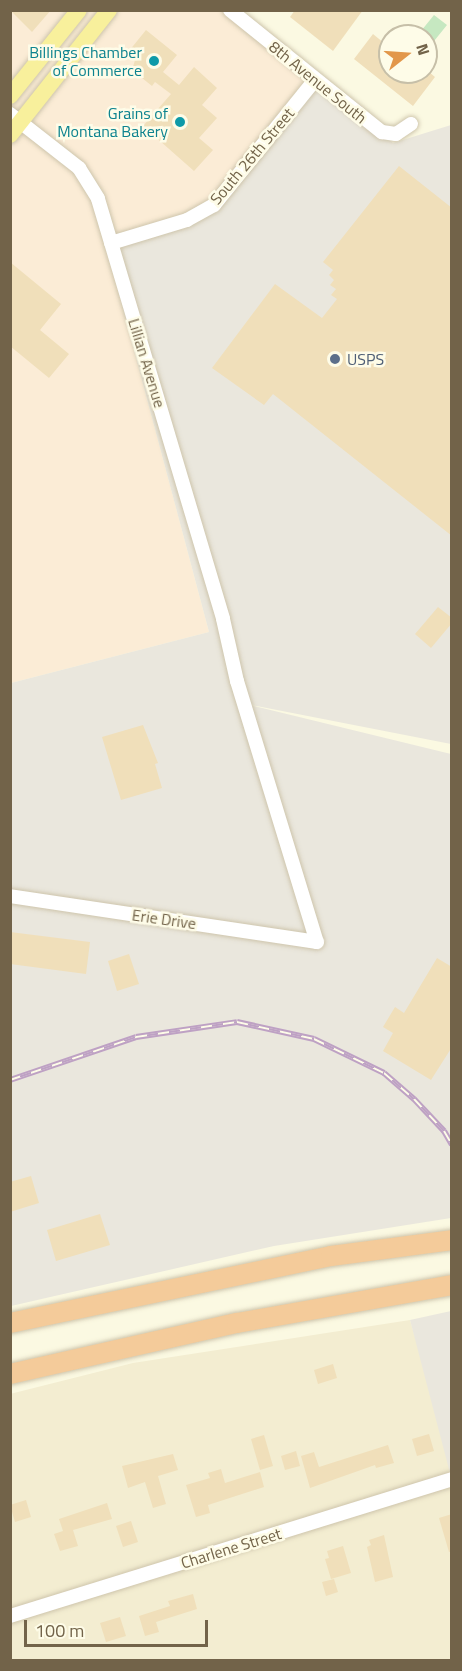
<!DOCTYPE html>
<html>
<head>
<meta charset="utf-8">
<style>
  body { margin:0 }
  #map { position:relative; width:462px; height:1671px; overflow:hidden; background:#fbf9e2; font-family:"Titillium Web",sans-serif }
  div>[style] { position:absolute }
  .residential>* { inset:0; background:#f3edd1 }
  .commercial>* { inset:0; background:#fbecd6 }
  .industrial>* { inset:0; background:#eae7dd }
  .green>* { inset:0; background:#c6e8c1 }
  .building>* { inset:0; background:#f0dfba }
  .roads { filter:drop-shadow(0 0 2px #cec5ac) drop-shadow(0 0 2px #cec5ac) }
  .minor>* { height:14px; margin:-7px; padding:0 7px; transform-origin:7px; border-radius:7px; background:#fff }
  .major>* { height:16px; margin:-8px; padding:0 8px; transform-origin:8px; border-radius:8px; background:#f8f09c }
  .highway>* { height:20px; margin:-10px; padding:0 10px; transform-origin:10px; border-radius:10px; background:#f4cb9a }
  .rail>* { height:6px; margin-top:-3px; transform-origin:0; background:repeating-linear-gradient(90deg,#fefce8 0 11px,#bea1c4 0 22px); box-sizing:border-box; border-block:2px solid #bea1c4 }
  .dots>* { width:16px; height:16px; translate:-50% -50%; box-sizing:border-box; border:3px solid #fefce8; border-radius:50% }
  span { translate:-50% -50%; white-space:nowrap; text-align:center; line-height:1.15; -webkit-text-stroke:5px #fefce8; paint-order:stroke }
  .culture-label { font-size:16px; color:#0d838f }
  .right { translate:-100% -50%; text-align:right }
  .street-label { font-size:16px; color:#726349 }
  .service-label { font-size:16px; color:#4e5e75 }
  .left { translate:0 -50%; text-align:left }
  .frame { position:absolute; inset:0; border:12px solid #726349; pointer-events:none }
  .north { position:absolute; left:378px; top:24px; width:60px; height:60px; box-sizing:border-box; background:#fefce8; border:2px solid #c6bfa8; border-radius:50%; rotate:73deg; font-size:16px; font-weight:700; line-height:24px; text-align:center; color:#726349 }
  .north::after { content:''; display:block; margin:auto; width:21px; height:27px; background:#e2974a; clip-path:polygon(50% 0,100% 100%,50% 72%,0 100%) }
  .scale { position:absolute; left:24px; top:1620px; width:184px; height:27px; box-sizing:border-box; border:3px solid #726349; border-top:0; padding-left:8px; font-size:18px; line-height:21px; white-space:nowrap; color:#726349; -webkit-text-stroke:4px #fefce8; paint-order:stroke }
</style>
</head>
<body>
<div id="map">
  <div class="residential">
    <div style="clip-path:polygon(410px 1320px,451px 1460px,451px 1660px,11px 1660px,10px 1394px,133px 1363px)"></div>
  </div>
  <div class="commercial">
    <div style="clip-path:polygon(11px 11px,229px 11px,315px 80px,216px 207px,107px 249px,209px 632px,11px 683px)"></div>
  </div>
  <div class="industrial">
    <div style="clip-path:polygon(315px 80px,393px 143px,451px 125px,451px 744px,246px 704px,451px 754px,451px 1218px,274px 1246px,11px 1306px,11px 683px,209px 632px,107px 249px,203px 217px)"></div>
    <div style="clip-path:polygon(451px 1311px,451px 1477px,410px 1320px)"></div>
  </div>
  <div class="green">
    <div style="clip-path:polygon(434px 15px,447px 25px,426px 51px,426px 36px,417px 36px)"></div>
  </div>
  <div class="building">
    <div style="clip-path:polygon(10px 10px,51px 10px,32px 32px)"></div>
    <div style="clip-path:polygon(295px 10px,363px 10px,333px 51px,290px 17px)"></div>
    <div style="clip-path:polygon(146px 30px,177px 55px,163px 72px,179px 85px,194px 67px,217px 88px,202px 105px,217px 118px,199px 138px,213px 150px,194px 171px,143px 126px,171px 94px,155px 82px,152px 86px,132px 70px,136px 57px,129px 51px)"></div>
    <div style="clip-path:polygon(373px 34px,390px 48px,390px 72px,429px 72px,435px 77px,413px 106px,354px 59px)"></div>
    <div style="clip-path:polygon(399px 166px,452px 208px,452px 536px,273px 394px,264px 405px,212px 368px,275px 284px,322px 318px,337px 299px,331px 295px,336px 289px,330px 285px,334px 280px,329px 275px,333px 270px,323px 262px)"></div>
    <div style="clip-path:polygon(10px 262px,61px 304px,40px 330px,69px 354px,49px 378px,10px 346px)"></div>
    <div style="clip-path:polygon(438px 607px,452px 618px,452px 623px,431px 648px,415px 634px)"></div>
    <div style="clip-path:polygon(143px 725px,158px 763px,155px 764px,162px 788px,121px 800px,102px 737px)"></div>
    <div style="clip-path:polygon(10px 932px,90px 942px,86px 974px,10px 964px)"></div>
    <div style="clip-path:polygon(129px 954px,139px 984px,117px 991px,108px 961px)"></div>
    <div style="clip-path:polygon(437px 958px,452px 967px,452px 1047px,431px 1080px,383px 1051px,393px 1033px,383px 1027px,395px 1007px,404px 1013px)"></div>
    <div style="clip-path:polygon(31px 1176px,39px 1203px,10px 1212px,10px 1182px)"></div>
    <div style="clip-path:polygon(100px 1214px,110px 1245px,56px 1261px,47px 1230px)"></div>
    <div style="clip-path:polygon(333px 1364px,337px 1378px,318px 1384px,314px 1370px)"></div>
    <div style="clip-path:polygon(429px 1434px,434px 1451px,417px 1456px,412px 1439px)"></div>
    <div style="clip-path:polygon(264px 1435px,273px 1466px,260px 1470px,251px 1439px)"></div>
    <div style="clip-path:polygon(388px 1445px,394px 1463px,376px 1468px,375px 1465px,310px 1488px,301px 1456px,314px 1452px,319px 1467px)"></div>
    <div style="clip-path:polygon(296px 1451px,300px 1466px,285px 1470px,281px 1456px)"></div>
    <div style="clip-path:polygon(173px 1454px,178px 1470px,158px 1476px,166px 1504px,153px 1508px,145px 1482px,128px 1488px,122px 1466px)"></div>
    <div style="clip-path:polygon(221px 1469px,225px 1483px,260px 1472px,264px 1487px,208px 1505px,210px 1513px,196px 1517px,186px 1485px,210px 1478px,208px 1473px)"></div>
    <div style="clip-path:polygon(26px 1500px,31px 1517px,15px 1522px,10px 1505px)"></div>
    <div style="clip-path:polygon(107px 1503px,112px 1519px,73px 1530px,78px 1546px,60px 1551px,54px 1534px,63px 1531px,59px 1519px)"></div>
    <div style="clip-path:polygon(452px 1514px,452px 1551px,449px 1552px,439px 1518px)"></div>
    <div style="clip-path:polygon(131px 1521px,138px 1542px,123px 1547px,116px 1526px)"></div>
    <div style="clip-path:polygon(384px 1535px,393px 1577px,375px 1582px,367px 1547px,371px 1545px,369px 1540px)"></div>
    <div style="clip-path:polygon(343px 1546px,351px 1573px,331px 1579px,325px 1559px,329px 1558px,327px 1551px)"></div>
    <div style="clip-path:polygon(334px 1579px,338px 1592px,326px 1596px,322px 1582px)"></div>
    <div style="clip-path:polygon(193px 1594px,197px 1609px,156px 1622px,159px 1632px,145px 1636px,139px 1616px,170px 1606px,168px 1601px)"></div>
    <div style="clip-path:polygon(120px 1617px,126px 1636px,106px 1642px,100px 1623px)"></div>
  </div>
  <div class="roads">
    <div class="minor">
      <div style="left:230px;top:10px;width:195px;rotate:38.8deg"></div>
      <div style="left:382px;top:132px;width:14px;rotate:8deg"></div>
      <div style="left:396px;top:134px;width:18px;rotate:-34deg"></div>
      <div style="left:10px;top:114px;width:88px;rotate:38deg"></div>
      <div style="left:79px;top:168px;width:36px;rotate:58deg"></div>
      <div style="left:98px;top:199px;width:438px;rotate:73.4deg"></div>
      <div style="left:223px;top:619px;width:64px;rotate:77.3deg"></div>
      <div style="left:237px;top:681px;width:273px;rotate:73deg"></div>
      <div style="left:317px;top:942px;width:310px;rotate:-171.5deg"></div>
      <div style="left:111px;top:243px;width:79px;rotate:-16.8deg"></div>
      <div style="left:187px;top:220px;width:31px;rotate:-29deg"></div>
      <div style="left:214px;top:205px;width:161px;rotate:-51.1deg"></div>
      <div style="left:10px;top:1616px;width:463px;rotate:-17.2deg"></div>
    </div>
    <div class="major">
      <div style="left:10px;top:96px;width:110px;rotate:-51.3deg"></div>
      <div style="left:10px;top:135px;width:159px;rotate:-51.6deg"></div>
    </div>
    <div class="highway">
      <div style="left:10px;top:1323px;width:328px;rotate:-11.8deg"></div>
      <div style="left:331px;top:1256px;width:122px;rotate:-7.5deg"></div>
      <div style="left:10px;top:1374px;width:233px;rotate:-12.7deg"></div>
      <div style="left:237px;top:1323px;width:218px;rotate:-10deg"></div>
    </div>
  </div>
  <div class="rail">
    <div style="left:10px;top:1080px;width:133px;rotate:-18.8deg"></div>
    <div style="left:136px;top:1037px;width:102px;rotate:-8.4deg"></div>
    <div style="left:237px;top:1022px;width:79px;rotate:12.4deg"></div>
    <div style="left:314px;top:1039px;width:78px;rotate:25.9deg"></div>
    <div style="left:384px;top:1073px;width:40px;rotate:41deg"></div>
    <div style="left:414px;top:1099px;width:44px;rotate:46.8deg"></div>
    <div style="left:444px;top:1131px;width:16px;rotate:60deg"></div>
  </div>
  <div class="dots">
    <div style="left:154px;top:61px;background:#0f9aa8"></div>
    <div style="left:180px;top:122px;background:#0f9aa8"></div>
    <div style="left:335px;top:359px;background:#5c6f8a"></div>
  </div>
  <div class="culture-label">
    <span class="right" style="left:142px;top:61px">Billings Chamber<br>of Commerce</span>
    <span class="right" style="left:168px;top:122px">Grains of<br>Montana Bakery</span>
  </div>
  <div class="street-label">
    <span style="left:318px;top:82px;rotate:39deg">8th Avenue South</span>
    <span style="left:252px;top:156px;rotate:-50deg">South 26th Street</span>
    <span style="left:147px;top:363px;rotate:73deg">Lillian Avenue</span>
    <span style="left:164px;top:919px;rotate:8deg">Erie Drive</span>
    <span style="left:231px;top:1548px;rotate:-17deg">Charlene Street</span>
  </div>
  <div class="service-label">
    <span class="left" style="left:347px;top:359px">USPS</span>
  </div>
  <div class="frame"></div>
  <div class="north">N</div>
  <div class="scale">100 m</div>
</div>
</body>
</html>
